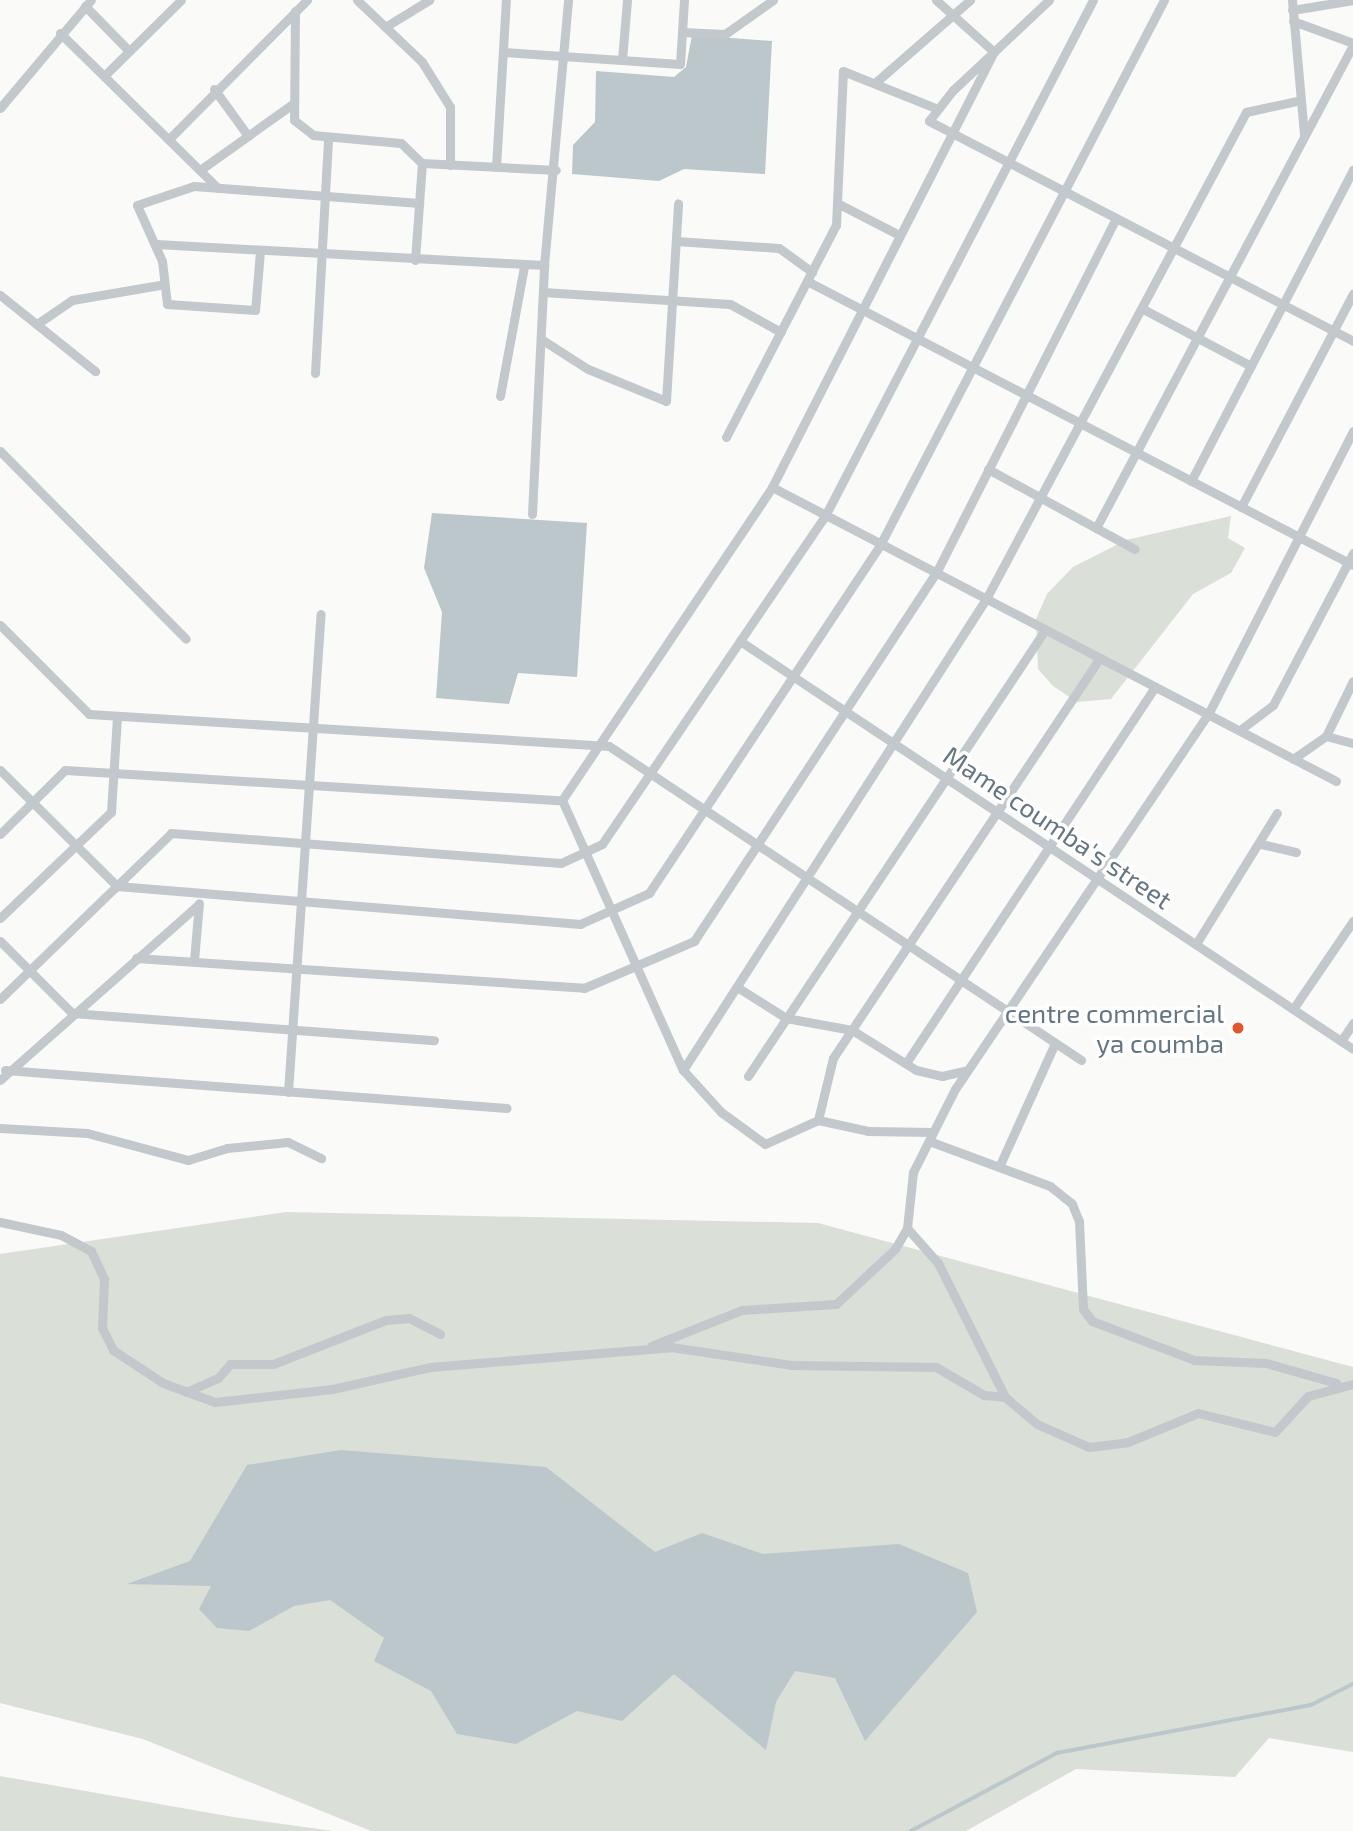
<!DOCTYPE html>
<html>
<head>
<meta charset="utf-8">
<style>
  body { margin:0 }
  #map { position:relative; width:1353px; height:1831px; overflow:hidden; background:#fafaf8; font-family:"Exo 2",sans-serif }
  div>[style] { position:absolute }
  .green>* { inset:0; background:#dadfd7 }
  .water>* { inset:0; background:#bbc7cb }
  .stream>* { height:3.5px; margin:-1.75px; padding:0 1.75px; transform-origin:1.75px; border-radius:1.75px; background:#bbc7cb }
  .minor>* { height:9px; margin:-4.5px; padding:0 4.5px; transform-origin:4.5px; border-radius:4.5px; background:#c3c8cc }
  .dots>* { width:19px; height:19px; translate:-50% -50%; box-sizing:border-box; border:4px solid #fff; border-radius:50% }
  span { translate:-50% -50%; white-space:nowrap; text-align:center; line-height:1.15; -webkit-text-stroke:7px #fff; paint-order:stroke }
  .street-label { font-size:26px; color:#657683 }
  .poi-label { font-size:26px; color:#657683 }
  .right { translate:-100% -50%; text-align:right }
</style>
</head>
<body>
<div id="map">
  <div class="green">
    <div style="clip-path:polygon(1231px 516px,1228px 538px,1245px 548px,1231px 573px,1193px 594px,1111px 699px,1077px 702px,1053px 686px,1038px 669px,1036px 619px,1047px 594px,1073px 567px,1126px 540px)"></div>
    <div style="clip-path:polygon(286px 1212px,818px 1223px,1353px 1367px,1353px 1752px,1269px 1738px,1235px 1777px,1076px 1769px,966px 1831px,371px 1831px,143px 1739px,0 1703px,0 1254px)"></div>
    <div style="clip-path:polygon(0 1776px,233px 1817px,333px 1831px,0 1831px)"></div>
  </div>
  <div class="water">
    <div style="clip-path:polygon(692px 35px,772px 41px,765px 174px,684px 169px,659px 181px,572px 174px,573px 145px,595px 122px,596px 71px,674px 77px,686px 67px)"></div>
    <div style="clip-path:polygon(432px 513px,587px 523px,577px 677px,518px 673px,509px 704px,436px 698px,442px 612px,424px 568px)"></div>
    <div style="clip-path:polygon(341px 1450px,546px 1467px,655px 1552px,702px 1533px,763px 1554px,899px 1544px,968px 1573px,977px 1612px,865px 1741px,835px 1678px,795px 1671px,776px 1702px,766px 1750px,674px 1674px,622px 1721px,577px 1711px,516px 1744px,457px 1734px,431px 1691px,374px 1661px,384px 1638px,330px 1600px,294px 1606px,249px 1631px,217px 1628px,199px 1609px,211px 1586px,127px 1584px,190px 1561px,247px 1465px)"></div>
  </div>
  <div class="stream">
    <div style="left:911px;top:1831px;width:166px;rotate:-28.1deg"></div>
    <div style="left:1057px;top:1753px;width:258px;rotate:-10.7deg"></div>
    <div style="left:1311px;top:1705px;width:47px;rotate:-26.6deg"></div>
  </div>
  <div class="minor">
    <div style="left:357px;top:0;width:90px;rotate:43.6deg"></div>
    <div style="left:422px;top:62px;width:53px;rotate:58.1deg"></div>
    <div style="left:450px;top:107px;width:58px;rotate:90deg"></div>
    <div style="left:1049px;top:0;width:132px;rotate:136.8deg"></div>
    <div style="left:953px;top:90px;width:39px;rotate:128deg"></div>
    <div style="left:929px;top:121px;width:478px;rotate:27.4deg"></div>
    <div style="left:1292px;top:0;width:135px;rotate:84.9deg"></div>
    <div style="left:85px;top:6px;width:63px;rotate:45.6deg"></div>
    <div style="left:1292px;top:10px;width:62px;rotate:-9.3deg"></div>
    <div style="left:295px;top:11px;width:109px;rotate:90.5deg"></div>
    <div style="left:294px;top:120px;width:24px;rotate:38deg"></div>
    <div style="left:313px;top:135px;width:88px;rotate:5.2deg"></div>
    <div style="left:401px;top:143px;width:29px;rotate:44deg"></div>
    <div style="left:422px;top:163px;width:134px;rotate:3deg"></div>
    <div style="left:1293px;top:21px;width:64px;rotate:20.1deg"></div>
    <div style="left:385px;top:27px;width:52px;rotate:-31.5deg"></div>
    <div style="left:682px;top:32px;width:43px;rotate:2.7deg"></div>
    <div style="left:725px;top:34px;width:59px;rotate:-35.3deg"></div>
    <div style="left:60px;top:33px;width:221px;rotate:44.5deg"></div>
    <div style="left:503px;top:52px;width:177px;rotate:3.9deg"></div>
    <div style="left:680px;top:64px;width:64px;rotate:-86.4deg"></div>
    <div style="left:622px;top:60px;width:60px;rotate:-85.2deg"></div>
    <div style="left:104px;top:76px;width:108px;rotate:-44.6deg"></div>
    <div style="left:876px;top:82px;width:125px;rotate:-41.1deg"></div>
    <div style="left:214px;top:89px;width:58px;rotate:54.1deg"></div>
    <div style="left:0;top:108px;width:141px;rotate:-49.9deg"></div>
    <div style="left:169px;top:139px;width:196px;rotate:-45.2deg"></div>
    <div style="left:496px;top:167px;width:167px;rotate:-86.6deg"></div>
    <div style="left:200px;top:170px;width:115px;rotate:-35.5deg"></div>
    <div style="left:837px;top:203px;width:70px;rotate:27.3deg"></div>
    <div style="left:676px;top:241px;width:103px;rotate:3.9deg"></div>
    <div style="left:779px;top:248px;width:41px;rotate:36deg"></div>
    <div style="left:156px;top:244px;width:389px;rotate:3.1deg"></div>
    <div style="left:260px;top:251px;width:59px;rotate:94.8deg"></div>
    <div style="left:255px;top:310px;width:88px;rotate:-176.1deg"></div>
    <div style="left:167px;top:304px;width:43px;rotate:-96.6deg"></div>
    <div style="left:162px;top:261px;width:61px;rotate:-114.1deg"></div>
    <div style="left:137px;top:205px;width:60px;rotate:-18.4deg"></div>
    <div style="left:194px;top:186px;width:226px;rotate:4.3deg"></div>
    <div style="left:415px;top:260px;width:97px;rotate:-85.9deg"></div>
    <div style="left:807px;top:281px;width:615px;rotate:27.48deg"></div>
    <div style="left:543px;top:292px;width:187px;rotate:3.7deg"></div>
    <div style="left:730px;top:304px;width:58px;rotate:28.8deg"></div>
    <div style="left:0;top:295px;width:122px;rotate:38.7deg"></div>
    <div style="left:1143px;top:309px;width:122px;rotate:27.8deg"></div>
    <div style="left:37px;top:324px;width:42px;rotate:-34.4deg"></div>
    <div style="left:72px;top:300px;width:89px;rotate:-9.7deg"></div>
    <div style="left:541px;top:339px;width:56px;rotate:32.6deg"></div>
    <div style="left:588px;top:369px;width:84px;rotate:22.3deg"></div>
    <div style="left:666px;top:401px;width:198px;rotate:-86.5deg"></div>
    <div style="left:315px;top:373px;width:235px;rotate:-86.8deg"></div>
    <div style="left:500px;top:396px;width:131px;rotate:-79.5deg"></div>
    <div style="left:1353px;top:431px;width:318px;rotate:117.1deg"></div>
    <div style="left:1208px;top:714px;width:452px;rotate:124deg"></div>
    <div style="left:955px;top:1089px;width:93px;rotate:116.8deg"></div>
    <div style="left:913px;top:1172px;width:56px;rotate:96.1deg"></div>
    <div style="left:907px;top:1228px;width:47px;rotate:48.5deg"></div>
    <div style="left:938px;top:1263px;width:150px;rotate:63.4deg"></div>
    <div style="left:1005px;top:1397px;width:42px;rotate:40.2deg"></div>
    <div style="left:1037px;top:1424px;width:57px;rotate:23.9deg"></div>
    <div style="left:1089px;top:1447px;width:39px;rotate:-7deg"></div>
    <div style="left:1128px;top:1442px;width:76px;rotate:-22.5deg"></div>
    <div style="left:1198px;top:1413px;width:79px;rotate:13.9deg"></div>
    <div style="left:1275px;top:1432px;width:49px;rotate:-47.5deg"></div>
    <div style="left:1308px;top:1396px;width:47px;rotate:-14.9deg"></div>
    <div style="left:726px;top:437px;width:239px;rotate:-62.6deg"></div>
    <div style="left:836px;top:225px;width:154px;rotate:-87.4deg"></div>
    <div style="left:843px;top:71px;width:102px;rotate:21.8deg"></div>
    <div style="left:0;top:451px;width:264px;rotate:45.3deg"></div>
    <div style="left:988px;top:469px;width:167px;rotate:28.6deg"></div>
    <div style="left:1191px;top:481px;width:351px;rotate:-62.5deg"></div>
    <div style="left:772px;top:487px;width:636px;rotate:27.53deg"></div>
    <div style="left:1241px;top:507px;width:241px;rotate:-62.3deg"></div>
    <div style="left:532px;top:514px;width:249px;rotate:-87.2deg"></div>
    <div style="left:544px;top:265px;width:266px;rotate:-84.8deg"></div>
    <div style="left:1096px;top:528px;width:547px;rotate:-61.98deg"></div>
    <div style="left:0;top:625px;width:126px;rotate:45deg"></div>
    <div style="left:89px;top:714px;width:521px;rotate:3.52deg"></div>
    <div style="left:609px;top:746px;width:567px;rotate:33.63deg"></div>
    <div style="left:740px;top:641px;width:736px;rotate:33.65deg"></div>
    <div style="left:1240px;top:730px;width:41px;rotate:-37.1deg"></div>
    <div style="left:1273px;top:705px;width:172px;rotate:-62.2deg"></div>
    <div style="left:1326px;top:736px;width:28px;rotate:15deg"></div>
    <div style="left:1293px;top:759px;width:40px;rotate:-34.9deg"></div>
    <div style="left:1326px;top:736px;width:61px;rotate:-63.9deg"></div>
    <div style="left:0;top:770px;width:165px;rotate:44.8deg"></div>
    <div style="left:117px;top:886px;width:465px;rotate:4.7deg"></div>
    <div style="left:580px;top:924px;width:76px;rotate:-24.2deg"></div>
    <div style="left:649px;top:893px;width:418px;rotate:-56.4deg"></div>
    <div style="left:880px;top:545px;width:615px;rotate:-62.48deg"></div>
    <div style="left:562px;top:800px;width:377px;rotate:-56.1deg"></div>
    <div style="left:772px;top:487px;width:488px;rotate:-63deg"></div>
    <div style="left:994px;top:52px;width:78px;rotate:-138.1deg"></div>
    <div style="left:562px;top:800px;width:296px;rotate:65.9deg"></div>
    <div style="left:683px;top:1070px;width:57px;rotate:47.9deg"></div>
    <div style="left:721px;top:1112px;width:54px;rotate:36deg"></div>
    <div style="left:765px;top:1144px;width:58px;rotate:-24.4deg"></div>
    <div style="left:818px;top:1120px;width:51px;rotate:12.4deg"></div>
    <div style="left:868px;top:1131px;width:65px;rotate:0.9deg"></div>
    <div style="left:0;top:834px;width:91px;rotate:-44.6deg"></div>
    <div style="left:65px;top:770px;width:498px;rotate:3.5deg"></div>
    <div style="left:1261px;top:844px;width:36px;rotate:13deg"></div>
    <div style="left:0;top:918px;width:153px;rotate:-43.7deg"></div>
    <div style="left:111px;top:812px;width:96px;rotate:-86.4deg"></div>
    <div style="left:0;top:941px;width:102px;rotate:45deg"></div>
    <div style="left:72px;top:1013px;width:363px;rotate:4.3deg"></div>
    <div style="left:1196px;top:944px;width:154px;rotate:-58.3deg"></div>
    <div style="left:136px;top:958px;width:449px;rotate:3.8deg"></div>
    <div style="left:584px;top:988px;width:120px;rotate:-23.1deg"></div>
    <div style="left:694px;top:941px;width:440px;rotate:-56.7deg"></div>
    <div style="left:936px;top:573px;width:398px;rotate:-63.1deg"></div>
    <div style="left:194px;top:960px;width:57px;rotate:-85deg"></div>
    <div style="left:737px;top:987px;width:58px;rotate:32.3deg"></div>
    <div style="left:786px;top:1018px;width:67px;rotate:10.3deg"></div>
    <div style="left:852px;top:1030px;width:75px;rotate:32deg"></div>
    <div style="left:916px;top:1070px;width:27px;rotate:13deg"></div>
    <div style="left:942px;top:1076px;width:26px;rotate:-13deg"></div>
    <div style="left:0;top:999px;width:238px;rotate:-44.1deg"></div>
    <div style="left:171px;top:833px;width:391px;rotate:4.4deg"></div>
    <div style="left:561px;top:863px;width:45px;rotate:-24.9deg"></div>
    <div style="left:602px;top:844px;width:399px;rotate:-55.8deg"></div>
    <div style="left:826px;top:514px;width:579px;rotate:-62.55deg"></div>
    <div style="left:1293px;top:1009px;width:107px;rotate:-55.7deg"></div>
    <div style="left:1341px;top:1041px;width:22px;rotate:-56deg"></div>
    <div style="left:906px;top:1063px;width:451px;rotate:-56.5deg"></div>
    <div style="left:5px;top:1070px;width:503px;rotate:4.33deg"></div>
    <div style="left:683px;top:1070px;width:560px;rotate:-57.25deg"></div>
    <div style="left:986px;top:599px;width:552px;rotate:-61.9deg"></div>
    <div style="left:1246px;top:112px;width:56px;rotate:-12.3deg"></div>
    <div style="left:748px;top:1076px;width:536px;rotate:-56.34deg"></div>
    <div style="left:0;top:1080px;width:264px;rotate:-41.5deg"></div>
    <div style="left:288px;top:1092px;width:479px;rotate:-86.1deg"></div>
    <div style="left:818px;top:1120px;width:64px;rotate:-76.4deg"></div>
    <div style="left:833px;top:1058px;width:481px;rotate:-56.3deg"></div>
    <div style="left:0;top:1128px;width:87px;rotate:3.3deg"></div>
    <div style="left:87px;top:1133px;width:105px;rotate:15deg"></div>
    <div style="left:188px;top:1160px;width:41px;rotate:-17.1deg"></div>
    <div style="left:227px;top:1148px;width:61px;rotate:-5.6deg"></div>
    <div style="left:288px;top:1142px;width:37px;rotate:26deg"></div>
    <div style="left:929px;top:1141px;width:129px;rotate:20.4deg"></div>
    <div style="left:1050px;top:1186px;width:28px;rotate:39deg"></div>
    <div style="left:1072px;top:1204px;width:18px;rotate:68deg"></div>
    <div style="left:1079px;top:1221px;width:88px;rotate:87.4deg"></div>
    <div style="left:1083px;top:1309px;width:15px;rotate:53deg"></div>
    <div style="left:1092px;top:1321px;width:109px;rotate:20.9deg"></div>
    <div style="left:1194px;top:1360px;width:72px;rotate:2.4deg"></div>
    <div style="left:1266px;top:1363px;width:73px;rotate:15.9deg"></div>
    <div style="left:999px;top:1167px;width:136px;rotate:-65.7deg"></div>
    <div style="left:0;top:1222px;width:62px;rotate:12deg"></div>
    <div style="left:61px;top:1235px;width:34px;rotate:28deg"></div>
    <div style="left:91px;top:1251px;width:31px;rotate:65deg"></div>
    <div style="left:104px;top:1279px;width:49px;rotate:92.3deg"></div>
    <div style="left:102px;top:1328px;width:25px;rotate:63deg"></div>
    <div style="left:113px;top:1350px;width:60px;rotate:33.4deg"></div>
    <div style="left:163px;top:1383px;width:55px;rotate:20.1deg"></div>
    <div style="left:215px;top:1402px;width:118px;rotate:-6.3deg"></div>
    <div style="left:332px;top:1389px;width:100px;rotate:-12.7deg"></div>
    <div style="left:430px;top:1367px;width:242px;rotate:-4.7deg"></div>
    <div style="left:671px;top:1347px;width:121px;rotate:8.5deg"></div>
    <div style="left:791px;top:1365px;width:145px;rotate:0.8deg"></div>
    <div style="left:936px;top:1367px;width:56px;rotate:30.3deg"></div>
    <div style="left:984px;top:1395px;width:21px;rotate:5deg"></div>
    <div style="left:651px;top:1346px;width:98px;rotate:-21.6deg"></div>
    <div style="left:742px;top:1310px;width:94px;rotate:-3.7deg"></div>
    <div style="left:836px;top:1304px;width:81px;rotate:-43deg"></div>
    <div style="left:895px;top:1249px;width:24px;rotate:-60deg"></div>
    <div style="left:186px;top:1392px;width:35px;rotate:-24deg"></div>
    <div style="left:218px;top:1378px;width:18px;rotate:-49deg"></div>
    <div style="left:230px;top:1364px;width:43px"></div>
    <div style="left:273px;top:1364px;width:121px;rotate:-21.3deg"></div>
    <div style="left:386px;top:1320px;width:23px;rotate:-5deg"></div>
    <div style="left:409px;top:1318px;width:35px;rotate:27deg"></div>
  </div>
  <div class="dots">
    <div style="left:1238px;top:1028px;background:#e4572e"></div>
  </div>
  <div class="street-label">
    <span style="left:1058px;top:827px;rotate:34deg">Mame coumba's street</span>
  </div>
  <div class="poi-label">
    <span class="right" style="left:1224px;top:1028px">centre commercial<br>ya coumba</span>
  </div>
</div>
</body>
</html>
